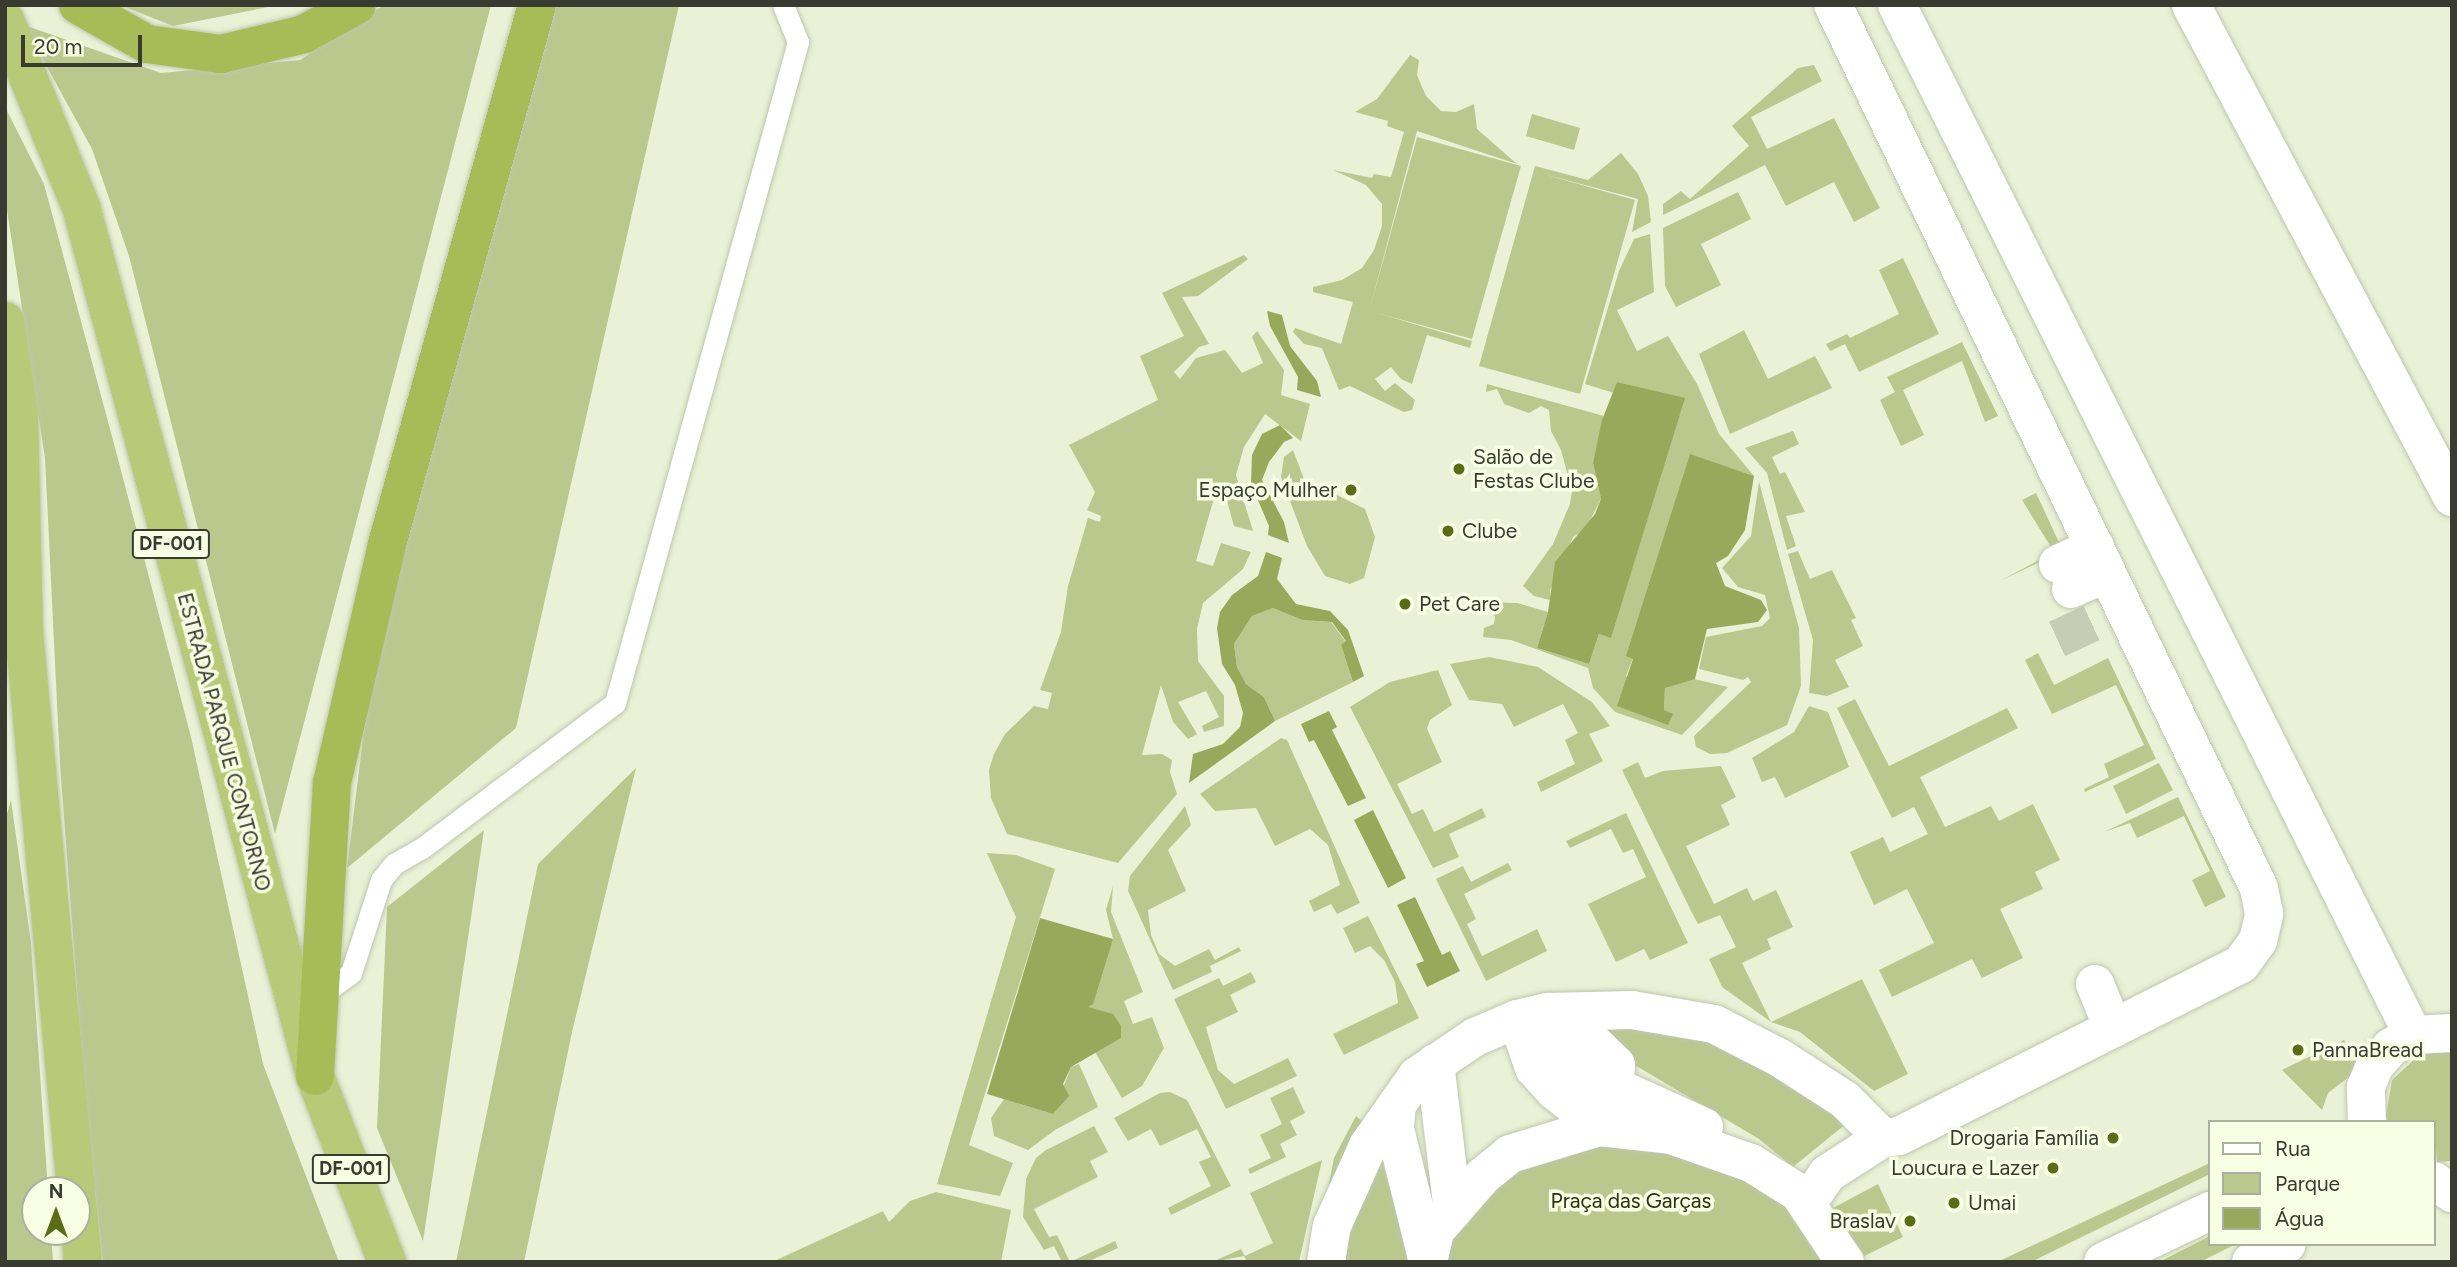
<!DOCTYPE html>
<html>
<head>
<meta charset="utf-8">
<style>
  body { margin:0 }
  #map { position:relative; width:2457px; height:1267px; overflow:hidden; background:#eaf1d6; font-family:Figtree,sans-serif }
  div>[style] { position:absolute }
  .green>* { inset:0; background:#bac88e }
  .water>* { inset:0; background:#98a95c }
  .minor-tunnel>* { height:38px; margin-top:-19px; transform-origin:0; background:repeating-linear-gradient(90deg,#c7cdb5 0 38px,transparent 0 57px) }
  .roads { filter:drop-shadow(0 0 2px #bfc6ac) drop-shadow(0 0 2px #bfc6ac) }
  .service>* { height:21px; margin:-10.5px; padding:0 10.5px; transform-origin:10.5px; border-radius:10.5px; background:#fff }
  .minor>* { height:38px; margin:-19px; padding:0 19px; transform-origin:19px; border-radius:19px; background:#fff }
  .secondary>* { height:38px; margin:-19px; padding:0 19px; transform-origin:19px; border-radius:19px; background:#fff }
  .trunk>* { height:38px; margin:-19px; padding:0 19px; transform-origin:19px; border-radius:19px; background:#b8ca78 }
  .motorway>* { height:38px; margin:-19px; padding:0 19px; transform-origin:19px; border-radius:19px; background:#a7bc56 }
  .dots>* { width:19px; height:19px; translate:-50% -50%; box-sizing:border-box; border:4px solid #f7fee3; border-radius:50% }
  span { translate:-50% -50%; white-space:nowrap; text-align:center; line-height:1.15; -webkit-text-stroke:7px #f7fee3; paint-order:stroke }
  .shield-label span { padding:2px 5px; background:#f7fee3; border:2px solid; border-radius:5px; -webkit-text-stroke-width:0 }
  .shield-label { font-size:19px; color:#393b31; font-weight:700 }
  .poi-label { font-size:21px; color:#393b31 }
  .left { translate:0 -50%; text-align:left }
  .right { translate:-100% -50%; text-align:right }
  .street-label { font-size:21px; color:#393b31 }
  .park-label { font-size:21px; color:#2a310f }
  .frame { position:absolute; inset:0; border:7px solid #393b31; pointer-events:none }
  .legend { position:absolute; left:2208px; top:1120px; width:228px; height:126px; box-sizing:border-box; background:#f7fee3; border:2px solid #abb09c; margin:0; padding:9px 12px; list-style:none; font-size:21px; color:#393b31 }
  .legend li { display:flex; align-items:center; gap:14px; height:35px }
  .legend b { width:35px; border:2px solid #abb09c }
  .north { position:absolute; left:21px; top:1176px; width:70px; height:70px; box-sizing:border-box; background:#f7fee3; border:2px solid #abb09c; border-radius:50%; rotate:0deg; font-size:19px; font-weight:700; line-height:28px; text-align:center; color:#393b31 }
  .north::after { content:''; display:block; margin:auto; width:24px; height:32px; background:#5c6b15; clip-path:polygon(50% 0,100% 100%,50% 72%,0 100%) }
  .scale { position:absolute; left:21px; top:35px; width:121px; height:32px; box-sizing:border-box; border:4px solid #393b31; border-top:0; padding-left:9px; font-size:21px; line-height:24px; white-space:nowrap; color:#393b31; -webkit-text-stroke:5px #f7fee3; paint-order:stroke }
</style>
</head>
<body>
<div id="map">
  <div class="green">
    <div style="clip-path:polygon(120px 5px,278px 5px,173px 26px)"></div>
    <div style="clip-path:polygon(384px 5px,491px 5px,275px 834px,129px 256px,92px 149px,24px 25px,161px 73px,300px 60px)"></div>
    <div style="clip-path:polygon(557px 5px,679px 5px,516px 728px,347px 868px,363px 738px,387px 615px)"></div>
    <div style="clip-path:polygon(1410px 55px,1419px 60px,1417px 75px,1426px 96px,1441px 111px,1456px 112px,1474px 104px,1477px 129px,1517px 164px,1417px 131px,1369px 312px,1417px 137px,1521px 166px,1472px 339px,1377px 313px,1472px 341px,1470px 348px,1427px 335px,1412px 384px,1401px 379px,1391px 367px,1375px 379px,1385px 391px,1395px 383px,1415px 400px,1412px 410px,1404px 412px,1350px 386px,1339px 390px,1322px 348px,1304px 344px,1293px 332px,1295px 328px,1341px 344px,1353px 302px,1313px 292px,1313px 287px,1342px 280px,1362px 268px,1374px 250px,1382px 226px,1382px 204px,1366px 185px,1333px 170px,1372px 178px,1374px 174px,1391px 177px,1404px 132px,1387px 126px,1388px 121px,1355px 112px,1377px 99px)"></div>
    <div style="clip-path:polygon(1814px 65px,1822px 81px,1751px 117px,1767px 149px,1834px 118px,1880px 208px,1854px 222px,1834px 182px,1786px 206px,1765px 165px,1663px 215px,1663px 204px,1681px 191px,1690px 199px,1749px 146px,1732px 126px,1798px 68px)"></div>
    <div style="clip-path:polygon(5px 107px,44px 184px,113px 440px,191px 737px,263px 1064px,339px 1262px,103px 1262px,86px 1106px,60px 764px,45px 458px,5px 197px)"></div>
    <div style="clip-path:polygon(1532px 114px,1580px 128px,1574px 150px,1526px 136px)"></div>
    <div style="clip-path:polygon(1621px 153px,1638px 174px,1648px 196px,1651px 222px,1632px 232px,1638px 199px,1543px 174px,1635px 200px,1580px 394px,1479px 366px,1535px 166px,1588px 180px)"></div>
    <div style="clip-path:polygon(1738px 192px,1751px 219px,1701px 244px,1721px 285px,1676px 307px,1665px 286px,1663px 228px)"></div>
    <div style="clip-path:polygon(1650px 234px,1654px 292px,1617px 310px,1637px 351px,1668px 336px,1697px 384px,1719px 434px,1754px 476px,1690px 455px,1627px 656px,1633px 658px,1626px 676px,1664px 710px,1665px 688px,1678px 680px,1690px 678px,1728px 687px,1682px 735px,1615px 712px,1593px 688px,1588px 668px,1511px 640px,1483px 637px,1484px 628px,1494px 624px,1495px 617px,1486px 602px,1517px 603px,1548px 612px,1537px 648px,1589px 664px,1599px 634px,1611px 637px,1684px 399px,1617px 382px,1614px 393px,1585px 384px,1619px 271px,1634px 239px)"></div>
    <div style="clip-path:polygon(1244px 255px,1248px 259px,1198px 296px,1182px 297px,1209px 344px,1199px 347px,1174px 372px,1180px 379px,1196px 358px,1225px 350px,1242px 373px,1263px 363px,1252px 337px,1257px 331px,1284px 370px,1281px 395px,1310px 404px,1301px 441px,1265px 414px,1244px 447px,1236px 475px,1253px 531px,1234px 526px,1227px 501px,1214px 498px,1196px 561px,1213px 566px,1221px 543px,1251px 552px,1243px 569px,1203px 603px,1197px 629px,1198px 661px,1224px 696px,1224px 726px,1204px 732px,1202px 726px,1219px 717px,1206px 691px,1178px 702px,1197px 734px,1188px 739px,1173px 722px,1161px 685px,1142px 755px,1162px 754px,1172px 760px,1170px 772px,1177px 794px,1118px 863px,1007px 834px,991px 798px,989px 770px,994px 754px,1005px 734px,1034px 706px,1048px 709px,1052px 693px,1040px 690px,1061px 632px,1068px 586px,1088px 518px,1100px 522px,1101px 516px,1087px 510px,1095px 492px,1069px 445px,1158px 400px,1140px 356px,1184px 336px,1162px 293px)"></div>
    <div style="clip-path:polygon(1903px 258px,1939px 334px,1859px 372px,1845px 344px,1830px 351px,1826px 344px,1847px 334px,1850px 338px,1899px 314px,1879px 270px)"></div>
    <div style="clip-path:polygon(1744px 330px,1768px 379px,1815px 356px,1832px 388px,1730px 434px,1699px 354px)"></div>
    <div style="clip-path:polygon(1962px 342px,1998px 416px,1985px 422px,1962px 361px,1903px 390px,1924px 435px,1901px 446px,1880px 400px,1895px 392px,1887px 377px)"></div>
    <div style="clip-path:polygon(1487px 384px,1604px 416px,1593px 463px,1601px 499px,1585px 530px,1573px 537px,1550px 590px,1550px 600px,1534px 596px,1523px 586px,1553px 544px,1570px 504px,1572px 491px,1561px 450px,1551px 431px,1549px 410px,1541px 406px,1529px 413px,1504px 404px,1497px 389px,1486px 392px)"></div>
    <div style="clip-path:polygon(1793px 431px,1799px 444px,1772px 457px,1780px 474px,1785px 472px,1805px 512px,1786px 516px,1796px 546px,1787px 550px,1767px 473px,1745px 448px)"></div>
    <div style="clip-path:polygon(1293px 450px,1312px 500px,1319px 486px,1365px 509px,1375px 537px,1364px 578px,1350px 584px,1325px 576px,1307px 546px,1281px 477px,1284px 457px)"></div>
    <div style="clip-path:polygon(1759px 482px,1799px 628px,1801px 686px,1787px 725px,1727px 753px,1710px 754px,1696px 747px,1694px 736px,1751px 682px,1748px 677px,1743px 680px,1699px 669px,1706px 637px,1762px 626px,1770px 618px,1765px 595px,1738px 587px,1722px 568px,1751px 536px)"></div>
    <div style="clip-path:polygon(2036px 493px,2063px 551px,2000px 581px,2054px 552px,2022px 500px)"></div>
    <div style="clip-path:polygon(1798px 551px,1810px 579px,1832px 570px,1856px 618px,1851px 620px,1863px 646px,1835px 660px,1849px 687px,1827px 696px,1809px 693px,1813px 640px,1788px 554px)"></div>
    <div style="clip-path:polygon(1273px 608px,1302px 620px,1331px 622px,1346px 642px,1341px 645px,1353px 682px,1275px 721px,1264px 697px,1246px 684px,1237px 667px,1234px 644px,1252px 616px)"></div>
    <div style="clip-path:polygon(2038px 653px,2054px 685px,2108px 658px,2156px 759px,2085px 792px,2084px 789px,2109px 777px,2104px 764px,2144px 745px,2116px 685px,2052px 714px,2025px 660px)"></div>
    <div style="clip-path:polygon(1489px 657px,1538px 667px,1592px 702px,1610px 726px,1589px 734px,1603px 761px,1541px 792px,1537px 782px,1575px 764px,1565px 740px,1578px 733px,1563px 704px,1514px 727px,1502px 704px,1469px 700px,1450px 664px)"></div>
    <div style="clip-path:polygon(1438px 670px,1452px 705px,1430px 720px,1427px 729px,1442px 762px,1397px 784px,1412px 814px,1423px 809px,1434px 832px,1482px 808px,1486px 817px,1449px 834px,1459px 857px,1433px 868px,1350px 707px,1390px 682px)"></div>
    <div style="clip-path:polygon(1855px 699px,1889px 766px,2007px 708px,2018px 728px,1920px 777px,1945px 827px,1991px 806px,1999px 821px,2033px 804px,2060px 860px,2035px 872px,2043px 889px,2000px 909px,2023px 958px,1982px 978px,1972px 959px,1892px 997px,1879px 970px,1934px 943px,1907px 889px,1874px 905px,1850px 852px,1883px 837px,1890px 852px,1928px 834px,1914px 807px,1892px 818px,1837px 708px)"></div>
    <div style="clip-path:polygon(1809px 706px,1828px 712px,1849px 767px,1785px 798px,1775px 777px,1762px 782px,1752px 758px,1794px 732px)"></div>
    <div style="clip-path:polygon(1281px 738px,1287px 740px,1360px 903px,1337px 914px,1331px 904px,1314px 912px,1309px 901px,1340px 885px,1328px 845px,1310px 829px,1275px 846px,1256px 808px,1215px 811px,1200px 794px)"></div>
    <div style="clip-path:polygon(1638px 762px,1645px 778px,1663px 771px,1721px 766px,1736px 797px,1721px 805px,1730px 825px,1686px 846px,1714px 904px,1747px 888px,1753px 901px,1776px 890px,1793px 927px,1767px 939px,1771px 949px,1742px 963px,1771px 1022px,1862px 979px,1908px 1074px,1874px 1091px,1800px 1032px,1771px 1022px,1722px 987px,1709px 959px,1736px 947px,1720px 915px,1698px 924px,1692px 913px,1622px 770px)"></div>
    <div style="clip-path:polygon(2159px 763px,2173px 790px,2126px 814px,2113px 786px)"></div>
    <div style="clip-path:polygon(636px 768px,572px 1032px,524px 1262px,456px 1262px,538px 864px)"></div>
    <div style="clip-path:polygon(2178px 797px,2226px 897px,2205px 907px,2192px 880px,2210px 871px,2184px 816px,2137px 838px,2130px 823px,2104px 832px)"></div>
    <div style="clip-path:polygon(11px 800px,31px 943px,48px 1190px,35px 1190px,35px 1232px,51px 1232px,53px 1262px,5px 1262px,5px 821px)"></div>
    <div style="clip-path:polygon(1185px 806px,1191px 825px,1168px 850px,1186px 891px,1148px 910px,1151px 935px,1159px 954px,1175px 966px,1209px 949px,1215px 960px,1239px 947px,1241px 951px,1210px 966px,1212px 972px,1173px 990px,1128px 891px,1130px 876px)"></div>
    <div style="clip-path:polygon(1626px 813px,1688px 943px,1650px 960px,1644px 949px,1616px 962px,1588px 904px,1646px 877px,1633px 849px,1623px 853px,1611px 829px,1570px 848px,1566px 841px)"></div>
    <div style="clip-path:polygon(484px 830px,423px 1241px,377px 1128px,387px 907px)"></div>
    <div style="clip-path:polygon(987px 853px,1016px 855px,1055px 869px,969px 1145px,1013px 1163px,1000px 1196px,937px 1184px,1016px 917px)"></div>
    <div style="clip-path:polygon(1508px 863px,1512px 870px,1464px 894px,1476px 919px,1467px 924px,1482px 956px,1537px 929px,1547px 951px,1486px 981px,1436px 879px,1463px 866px,1471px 882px)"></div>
    <div style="clip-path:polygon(1113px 886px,1111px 912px,1143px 992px,1124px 1001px,1133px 1024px,1152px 1017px,1164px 1048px,1142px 1086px,1122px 1098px,1095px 1052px,1121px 1038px,1087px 1007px,1113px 939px,1106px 910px)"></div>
    <div style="clip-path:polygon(1368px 916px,1419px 1018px,1344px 1055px,1333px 1034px,1398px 1003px,1395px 982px,1384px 960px,1370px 946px,1355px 953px,1343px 928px)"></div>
    <div style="clip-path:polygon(1251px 972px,1256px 982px,1230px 995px,1238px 1012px,1206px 1027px,1218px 1070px,1234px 1084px,1288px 1058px,1297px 1076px,1226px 1109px,1174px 999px,1219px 978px,1223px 986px)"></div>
    <div style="clip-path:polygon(1629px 1021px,1707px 1034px,1775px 1066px,1847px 1123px,1793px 1167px,1759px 1139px,1623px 1058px,1599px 1028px)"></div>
    <div style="clip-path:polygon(2344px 1040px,2362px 1067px,2328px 1093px,2322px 1110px,2282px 1070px)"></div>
    <div style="clip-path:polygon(2435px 1052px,2452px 1052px,2452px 1161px,2437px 1162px,2434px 1122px,2388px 1122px,2386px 1115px,2392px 1080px,2418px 1056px)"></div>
    <div style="clip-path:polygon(1079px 1064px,1098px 1107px,1055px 1130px,1028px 1150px,994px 1136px,991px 1118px,1004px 1099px,1053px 1114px,1071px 1067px)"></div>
    <div style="clip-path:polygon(1293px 1087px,1305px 1113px,1290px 1121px,1297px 1135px,1280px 1144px,1286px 1157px,1250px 1174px,1248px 1169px,1271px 1158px,1260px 1135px,1282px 1124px,1270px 1098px)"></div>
    <div style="clip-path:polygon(1170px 1092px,1187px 1100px,1231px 1186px,1171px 1215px,1168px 1208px,1211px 1186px,1199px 1162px,1211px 1157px,1197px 1129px,1160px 1146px,1151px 1129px,1128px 1141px,1114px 1118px,1160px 1093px)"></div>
    <div style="clip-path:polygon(1356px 1116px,1371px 1129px,1322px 1221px,1334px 1158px)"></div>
    <div style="clip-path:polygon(1094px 1126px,1108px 1152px,1090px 1161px,1098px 1177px,1034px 1209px,1049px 1237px,1057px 1235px,1070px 1262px,1115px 1241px,1118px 1248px,1087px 1262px,1062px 1262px,1054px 1246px,1044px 1250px,1023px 1217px,1026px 1179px,1036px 1158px,1046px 1150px)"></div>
    <div style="clip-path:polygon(1620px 1138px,1763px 1180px,1837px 1262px,1436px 1262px,1501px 1160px)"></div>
    <div style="clip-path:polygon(1379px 1150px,1390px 1190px,1413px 1245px,1406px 1262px,1339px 1262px)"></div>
    <div style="clip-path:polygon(1322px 1160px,1299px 1262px,1247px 1262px,1244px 1256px,1212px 1262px,1241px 1249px,1245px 1256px,1273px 1243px,1250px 1193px)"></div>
    <div style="clip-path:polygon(2210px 1163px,2210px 1174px,2031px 1262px,1997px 1262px)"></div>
    <div style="clip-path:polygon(1878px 1184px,1903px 1237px,1858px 1259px,1833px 1208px)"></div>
    <div style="clip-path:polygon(936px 1192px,1011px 1210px,1001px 1262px,772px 1262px,883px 1211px,889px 1222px,910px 1201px)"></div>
    <div style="clip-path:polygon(2210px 1236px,2210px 1244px,2236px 1244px,2200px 1262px,2159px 1262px)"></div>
  </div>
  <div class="water">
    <div style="clip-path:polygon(1267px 311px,1282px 315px,1290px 346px,1317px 381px,1321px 397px,1297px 390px,1298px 377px,1270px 326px)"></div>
    <div style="clip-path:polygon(1617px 382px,1685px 398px,1611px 638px,1599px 634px,1589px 664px,1537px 648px,1548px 612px,1555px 562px,1595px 514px,1601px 499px,1593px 463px,1602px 420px)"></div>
    <div style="clip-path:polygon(1280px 425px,1293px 438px,1284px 442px,1269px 462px,1262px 480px,1284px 522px,1289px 543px,1268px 535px,1269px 526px,1251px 484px,1252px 455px,1262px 434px)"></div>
    <div style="clip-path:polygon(1690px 454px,1754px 476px,1745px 530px,1728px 556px,1716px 563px,1725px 586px,1761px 600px,1767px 610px,1758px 622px,1707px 629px,1695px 679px,1665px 688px,1664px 710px,1673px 714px,1668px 725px,1617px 706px,1633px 659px,1626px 656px)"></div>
    <div style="clip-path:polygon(1266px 552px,1282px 558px,1277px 579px,1296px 604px,1330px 611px,1348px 630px,1364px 676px,1353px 682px,1341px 645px,1346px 641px,1332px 622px,1302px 620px,1273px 608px,1252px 616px,1234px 644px,1237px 667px,1246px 684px,1264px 697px,1275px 721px,1189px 783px,1193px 754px,1223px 744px,1240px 727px,1243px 713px,1235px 685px,1222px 664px,1217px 628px,1220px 612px,1232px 595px,1258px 576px)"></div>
    <div style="clip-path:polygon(1329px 711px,1337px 727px,1332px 730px,1366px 798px,1348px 806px,1314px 740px,1309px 742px,1301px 724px)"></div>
    <div style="clip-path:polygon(1373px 810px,1406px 878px,1388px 888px,1354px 820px)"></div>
    <div style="clip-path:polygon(1415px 897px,1442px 955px,1450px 951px,1460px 971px,1427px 987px,1416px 964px,1424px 961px,1397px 905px)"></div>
    <div style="clip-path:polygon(1040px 918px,1113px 939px,1093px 1004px,1088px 1007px,1113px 1014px,1121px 1026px,1121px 1038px,1071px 1067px,1063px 1084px,1069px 1096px,1053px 1114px,987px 1094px)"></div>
  </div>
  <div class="minor-tunnel">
    <div style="left:2057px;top:639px;width:74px;rotate:-24.8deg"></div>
  </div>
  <div class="roads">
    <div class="service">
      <div style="left:318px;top:997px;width:41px;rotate:-36deg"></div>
      <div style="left:351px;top:973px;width:98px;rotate:-72.1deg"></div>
      <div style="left:381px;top:880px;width:21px;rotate:-51deg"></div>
      <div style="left:394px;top:864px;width:32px;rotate:-30deg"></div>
      <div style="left:422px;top:848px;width:241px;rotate:-36.9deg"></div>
      <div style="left:615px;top:703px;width:686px;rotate:-74.53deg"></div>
      <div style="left:798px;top:42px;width:40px;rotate:-112deg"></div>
    </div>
    <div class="minor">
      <div style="left:1897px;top:5px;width:1152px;rotate:63.39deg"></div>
      <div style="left:2191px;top:5px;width:557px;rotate:62.05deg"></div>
      <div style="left:2058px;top:564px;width:41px;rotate:-24.7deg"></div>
      <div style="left:2071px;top:589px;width:39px;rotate:-24deg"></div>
      <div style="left:2095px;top:984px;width:48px;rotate:67.8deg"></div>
      <div style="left:1548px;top:1012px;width:28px;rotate:82deg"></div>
      <div style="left:1552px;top:1040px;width:45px;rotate:45.9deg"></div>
      <div style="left:1583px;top:1072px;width:133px;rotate:24.4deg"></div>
      <div style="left:1580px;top:1012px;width:20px;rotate:84deg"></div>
      <div style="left:1582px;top:1032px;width:47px;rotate:44.1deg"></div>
      <div style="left:1616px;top:1065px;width:23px;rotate:92deg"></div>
      <div style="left:1517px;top:1019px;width:52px;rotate:70.9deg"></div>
      <div style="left:1534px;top:1068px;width:30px;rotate:48deg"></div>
      <div style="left:1554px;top:1090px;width:27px;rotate:39deg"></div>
      <div style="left:1575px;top:1107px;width:49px;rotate:16.6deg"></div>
      <div style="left:1435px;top:1063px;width:149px;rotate:83.1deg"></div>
      <div style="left:1397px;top:1104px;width:25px;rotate:95deg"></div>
      <div style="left:1395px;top:1129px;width:137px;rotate:76.1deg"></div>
      <div style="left:1807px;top:1204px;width:36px;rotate:-56deg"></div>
      <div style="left:1827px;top:1174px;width:67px;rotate:-32.7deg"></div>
      <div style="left:1326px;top:1262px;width:36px;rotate:-81deg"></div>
      <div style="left:1332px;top:1226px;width:88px;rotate:-65.8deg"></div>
      <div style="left:1368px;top:1146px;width:85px;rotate:-55deg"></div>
      <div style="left:1417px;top:1076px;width:70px;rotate:-33.9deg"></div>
      <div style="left:1475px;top:1037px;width:46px;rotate:-23.2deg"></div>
      <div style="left:1517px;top:1019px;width:32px;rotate:-13deg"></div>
      <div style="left:1548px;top:1012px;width:84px;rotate:-1.4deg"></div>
      <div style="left:1632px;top:1010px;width:83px;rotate:9.7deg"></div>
      <div style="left:1714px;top:1024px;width:74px;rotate:27.3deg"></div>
      <div style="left:1780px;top:1058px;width:77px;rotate:32.9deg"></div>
      <div style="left:1845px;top:1100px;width:54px;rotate:45deg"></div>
      <div style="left:1883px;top:1138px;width:16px;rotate:-7deg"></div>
      <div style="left:1899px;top:1136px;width:383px;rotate:-26.7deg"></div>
      <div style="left:2241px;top:964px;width:29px;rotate:-54deg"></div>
      <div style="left:2258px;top:941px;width:28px;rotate:-77deg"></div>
      <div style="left:2264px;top:914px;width:26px;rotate:-101deg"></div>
      <div style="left:2259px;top:888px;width:980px;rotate:-115.75deg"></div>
      <div style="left:1428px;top:1262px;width:32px;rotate:-77deg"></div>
      <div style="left:1435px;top:1231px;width:73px;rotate:-48.9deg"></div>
      <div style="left:1483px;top:1176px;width:35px;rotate:-39deg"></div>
      <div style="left:1510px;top:1154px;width:93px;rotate:-16.9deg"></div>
      <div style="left:1599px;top:1127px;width:72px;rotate:6.3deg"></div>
      <div style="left:1671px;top:1135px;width:85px;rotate:19.3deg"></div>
      <div style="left:1751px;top:1163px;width:57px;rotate:32deg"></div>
      <div style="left:1799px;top:1193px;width:83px;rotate:56.3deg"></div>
    </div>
    <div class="secondary">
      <div style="left:2367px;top:1122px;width:35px;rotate:-92deg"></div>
      <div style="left:2366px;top:1087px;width:24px;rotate:-68deg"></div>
      <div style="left:2375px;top:1065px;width:24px;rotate:-48deg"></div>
      <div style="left:2391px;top:1047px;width:25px;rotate:-29deg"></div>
      <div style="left:2413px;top:1035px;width:39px;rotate:-3deg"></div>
      <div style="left:2434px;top:1181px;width:22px;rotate:34deg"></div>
      <div style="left:2103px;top:1262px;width:119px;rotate:-25.5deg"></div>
      <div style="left:2251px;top:1262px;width:40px;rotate:-26.6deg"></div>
    </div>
    <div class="trunk">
      <div style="left:5px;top:20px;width:205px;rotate:67.9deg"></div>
      <div style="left:82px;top:210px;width:897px;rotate:74.94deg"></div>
      <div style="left:315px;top:1076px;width:199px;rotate:68.8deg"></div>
      <div style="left:5px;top:321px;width:94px;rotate:81.4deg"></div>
      <div style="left:19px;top:414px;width:218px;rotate:88.7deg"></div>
      <div style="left:24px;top:632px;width:560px;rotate:84.68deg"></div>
      <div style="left:77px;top:1201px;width:61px;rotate:84.4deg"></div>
    </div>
    <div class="motorway">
      <div style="left:78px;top:5px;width:79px;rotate:29.5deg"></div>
      <div style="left:147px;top:44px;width:75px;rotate:7.7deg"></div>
      <div style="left:221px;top:54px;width:85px;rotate:-13.5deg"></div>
      <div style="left:304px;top:34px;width:60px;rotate:-28.7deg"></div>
      <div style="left:315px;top:1076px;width:293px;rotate:-86.7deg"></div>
      <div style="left:332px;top:783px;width:245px;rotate:-77deg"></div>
      <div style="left:387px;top:544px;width:559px;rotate:-74.45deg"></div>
    </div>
  </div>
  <div class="dots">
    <div style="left:1459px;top:469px;background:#5c6b15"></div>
    <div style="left:1351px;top:490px;background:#5c6b15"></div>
    <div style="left:1448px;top:531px;background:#5c6b15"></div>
    <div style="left:1405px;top:604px;background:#5c6b15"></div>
    <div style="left:2298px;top:1050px;background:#5c6b15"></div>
    <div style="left:2113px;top:1138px;background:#5c6b15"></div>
    <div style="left:2053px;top:1168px;background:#5c6b15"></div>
    <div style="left:1954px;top:1203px;background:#5c6b15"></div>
    <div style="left:1910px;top:1221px;background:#5c6b15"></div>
  </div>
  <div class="shield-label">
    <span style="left:171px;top:544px">DF-001</span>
    <span style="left:351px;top:1169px">DF-001</span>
  </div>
  <div class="poi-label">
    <span class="left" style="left:1473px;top:469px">Salão de<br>Festas Clube</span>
    <span class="right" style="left:1337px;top:490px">Espaço Mulher</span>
    <span class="left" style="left:1462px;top:531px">Clube</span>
    <span class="left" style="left:1419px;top:604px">Pet Care</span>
    <span class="left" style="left:2312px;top:1050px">PannaBread</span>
    <span class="right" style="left:2099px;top:1138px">Drogaria Família</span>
    <span class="right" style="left:2039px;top:1168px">Loucura e Lazer</span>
    <span class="left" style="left:1968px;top:1203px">Umai</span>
    <span class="right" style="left:1896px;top:1221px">Braslav</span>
  </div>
  <div class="street-label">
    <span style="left:224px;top:742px;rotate:75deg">ESTRADA PARQUE CONTORNO</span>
  </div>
  <div class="park-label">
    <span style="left:1631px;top:1201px">Praça das Garças</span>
  </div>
  <div class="frame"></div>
  <ul class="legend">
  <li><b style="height:9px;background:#fff"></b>Rua</li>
  <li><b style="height:19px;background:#bac88e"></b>Parque</li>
  <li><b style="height:19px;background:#98a95c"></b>Água</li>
  </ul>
  <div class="north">N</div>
  <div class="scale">20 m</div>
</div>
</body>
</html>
